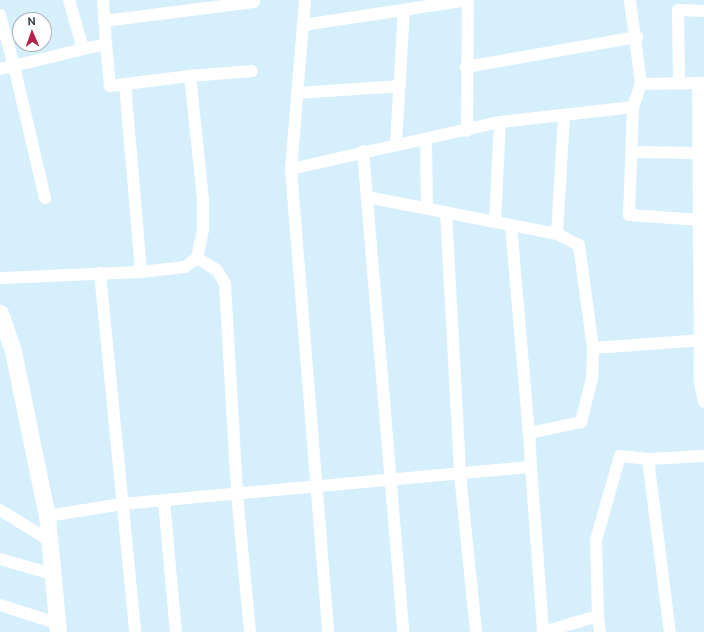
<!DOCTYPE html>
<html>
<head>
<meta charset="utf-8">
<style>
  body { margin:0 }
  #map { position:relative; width:704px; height:632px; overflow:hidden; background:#d5effd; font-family:"DM Sans",sans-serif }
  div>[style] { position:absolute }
  .street>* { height:12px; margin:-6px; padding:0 6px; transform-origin:6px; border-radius:6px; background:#fff }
  .secondary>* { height:17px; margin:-8.5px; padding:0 8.5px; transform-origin:8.5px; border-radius:8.5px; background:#fff }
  span { translate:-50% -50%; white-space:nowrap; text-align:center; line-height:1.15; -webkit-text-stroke:3.5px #fff; paint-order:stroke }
  .north { position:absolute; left:12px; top:12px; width:40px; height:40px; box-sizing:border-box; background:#fff; border:1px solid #adb1b4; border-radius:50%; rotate:358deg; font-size:11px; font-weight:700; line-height:16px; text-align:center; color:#333d43 }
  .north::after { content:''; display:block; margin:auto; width:14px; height:18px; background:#b5234b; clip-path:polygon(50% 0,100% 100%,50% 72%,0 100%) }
</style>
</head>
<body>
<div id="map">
  <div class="street">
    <div style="left:305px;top:0;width:170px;rotate:94.7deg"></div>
    <div style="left:291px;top:169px;width:464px;rotate:85.4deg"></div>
    <div style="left:0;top:15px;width:53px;rotate:74.6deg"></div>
    <div style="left:14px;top:66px;width:14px;rotate:168deg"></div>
    <div style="left:104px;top:21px;width:151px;rotate:-7.2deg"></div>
    <div style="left:303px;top:25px;width:167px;rotate:-8.6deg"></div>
    <div style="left:83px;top:49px;width:24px;rotate:-12deg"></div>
    <div style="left:106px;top:44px;width:44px;rotate:-93.9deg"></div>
    <div style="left:466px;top:67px;width:174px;rotate:-10deg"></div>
    <div style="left:190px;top:76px;width:62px;rotate:-4.6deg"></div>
    <div style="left:679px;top:82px;width:72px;rotate:-90.8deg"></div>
    <div style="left:678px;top:10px;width:26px;rotate:2deg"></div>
    <div style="left:698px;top:83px;width:300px;rotate:89.6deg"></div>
    <div style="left:700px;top:383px;width:19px;rotate:78deg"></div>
    <div style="left:125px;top:84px;width:189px;rotate:85.1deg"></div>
    <div style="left:641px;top:84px;width:63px;rotate:-0.9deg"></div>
    <div style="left:297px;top:93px;width:103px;rotate:-3.9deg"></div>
    <div style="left:633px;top:107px;width:108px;rotate:92.1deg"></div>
    <div style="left:629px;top:215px;width:71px;rotate:4deg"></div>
    <div style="left:467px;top:131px;width:131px;rotate:-89.6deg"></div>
    <div style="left:426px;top:140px;width:68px;rotate:89.2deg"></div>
    <div style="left:396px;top:144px;width:133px;rotate:-86.6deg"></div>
    <div style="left:363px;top:151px;width:483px;rotate:85.2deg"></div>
    <div style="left:634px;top:152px;width:63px;rotate:0.9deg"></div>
    <div style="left:291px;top:169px;width:214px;rotate:-12.7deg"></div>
    <div style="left:500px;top:122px;width:134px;rotate:-6.4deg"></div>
    <div style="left:633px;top:107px;width:24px;rotate:-71deg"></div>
    <div style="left:641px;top:84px;width:85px;rotate:-97.5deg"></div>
    <div style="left:367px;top:197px;width:194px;rotate:11deg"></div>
    <div style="left:557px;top:234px;width:25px;rotate:27deg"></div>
    <div style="left:579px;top:245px;width:104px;rotate:82.3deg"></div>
    <div style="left:45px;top:198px;width:136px;rotate:-103.2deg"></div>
    <div style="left:14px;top:66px;width:71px;rotate:-13.8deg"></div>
    <div style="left:83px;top:49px;width:51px;rotate:-105.9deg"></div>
    <div style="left:446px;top:212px;width:262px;rotate:86.9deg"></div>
    <div style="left:460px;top:474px;width:159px;rotate:84.2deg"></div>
    <div style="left:495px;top:221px;width:99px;rotate:-87.1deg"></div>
    <div style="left:511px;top:225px;width:209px;rotate:85.1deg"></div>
    <div style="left:557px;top:234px;width:119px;rotate:-86.6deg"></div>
    <div style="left:197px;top:258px;width:23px;rotate:31deg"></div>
    <div style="left:217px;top:270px;width:16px;rotate:60deg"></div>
    <div style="left:225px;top:284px;width:210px;rotate:86.7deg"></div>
    <div style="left:237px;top:494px;width:139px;rotate:84.6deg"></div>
    <div style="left:100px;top:273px;width:361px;rotate:84.4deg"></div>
    <div style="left:0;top:278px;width:141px;rotate:-2.4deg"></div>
    <div style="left:141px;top:272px;width:44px;rotate:-6.5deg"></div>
    <div style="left:185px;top:267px;width:15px;rotate:-37deg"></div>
    <div style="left:197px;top:258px;width:29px;rotate:-78deg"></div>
    <div style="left:203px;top:230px;width:31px;rotate:-90deg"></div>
    <div style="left:203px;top:199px;width:124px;rotate:-96deg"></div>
    <div style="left:190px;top:76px;width:81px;rotate:172.9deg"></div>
    <div style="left:110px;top:86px;width:42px;rotate:-95.4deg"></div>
    <div style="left:648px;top:459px;width:174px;rotate:82.8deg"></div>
    <div style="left:531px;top:467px;width:165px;rotate:85.8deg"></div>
    <div style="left:543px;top:632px;width:57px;rotate:-16.2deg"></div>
    <div style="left:598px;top:616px;width:76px;rotate:-91.5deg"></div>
    <div style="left:596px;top:540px;width:87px;rotate:-74.1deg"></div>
    <div style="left:620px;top:456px;width:28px;rotate:6deg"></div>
    <div style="left:648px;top:459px;width:56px;rotate:-3.1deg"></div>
    <div style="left:164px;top:501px;width:132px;rotate:84.8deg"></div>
    <div style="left:0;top:510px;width:57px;rotate:31.5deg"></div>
    <div style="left:47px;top:516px;width:76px;rotate:-9.1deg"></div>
    <div style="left:122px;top:504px;width:411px;rotate:-5.2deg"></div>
    <div style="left:531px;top:467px;width:34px;rotate:-93deg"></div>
    <div style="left:529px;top:433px;width:53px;rotate:-11.9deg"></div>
    <div style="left:581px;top:422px;width:45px;rotate:-76deg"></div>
    <div style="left:592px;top:378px;width:30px;rotate:-88deg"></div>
    <div style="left:593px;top:348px;width:111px;rotate:-4.1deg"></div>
    <div style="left:0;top:559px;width:54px;rotate:16.1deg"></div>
    <div style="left:0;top:605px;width:59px;rotate:17.8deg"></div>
    <div style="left:598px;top:616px;width:16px;rotate:83deg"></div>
  </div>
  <div class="secondary">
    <div style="left:0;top:313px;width:40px;rotate:71.1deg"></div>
    <div style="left:13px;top:351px;width:168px;rotate:78.4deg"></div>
    <div style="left:47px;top:516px;width:117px;rotate:84.6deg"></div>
  </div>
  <div class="north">N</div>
</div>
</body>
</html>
